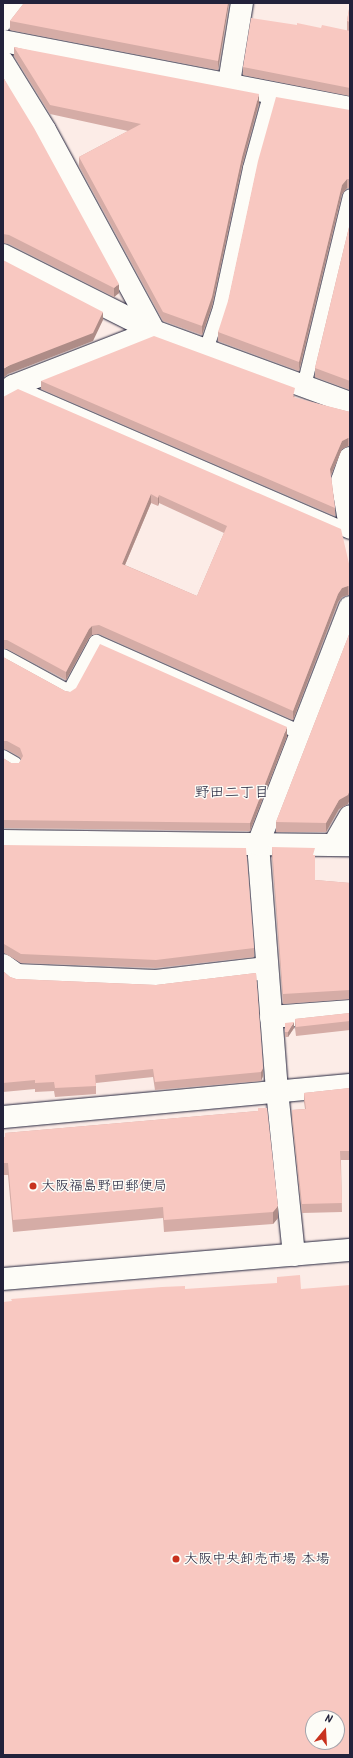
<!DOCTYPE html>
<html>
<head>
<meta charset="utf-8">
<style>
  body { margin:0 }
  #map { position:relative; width:353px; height:1758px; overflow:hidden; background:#fcece7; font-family:Kalam,"Klee One",sans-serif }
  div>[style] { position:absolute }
  .roads { filter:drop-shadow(0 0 1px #22223b) drop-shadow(0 0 1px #22223b) }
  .lane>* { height:14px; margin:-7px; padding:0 7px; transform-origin:7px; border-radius:7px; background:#fdfcf7 }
  .street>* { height:22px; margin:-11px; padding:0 11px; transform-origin:11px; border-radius:11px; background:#fdfcf7 }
  .secondary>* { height:22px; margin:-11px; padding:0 11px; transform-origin:11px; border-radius:11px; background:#fdfcf7 }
  .wall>* { inset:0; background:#d5aca6 }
  .shaded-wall>* { inset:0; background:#ae8c87 }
  .building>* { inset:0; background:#f8c8c1 }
  .dots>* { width:11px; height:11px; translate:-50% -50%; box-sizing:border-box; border:2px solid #fdfcf7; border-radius:50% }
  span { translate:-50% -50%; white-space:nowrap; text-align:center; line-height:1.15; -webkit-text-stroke:3px #fdfcf7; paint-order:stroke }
  .poi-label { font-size:14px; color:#22223b }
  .left { translate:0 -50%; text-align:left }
  .neighbourhood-label { font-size:15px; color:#22223b }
  .frame { position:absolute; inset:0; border:4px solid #22223b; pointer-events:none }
  .north { position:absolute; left:305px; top:1710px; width:40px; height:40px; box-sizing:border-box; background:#fdfcf7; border:1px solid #a5a5ac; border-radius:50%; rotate:18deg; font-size:11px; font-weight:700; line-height:16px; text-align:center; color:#22223b }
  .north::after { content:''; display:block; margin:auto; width:14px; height:18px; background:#c8321e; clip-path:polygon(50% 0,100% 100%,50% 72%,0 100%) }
</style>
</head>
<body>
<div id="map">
  <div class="roads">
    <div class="lane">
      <div style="left:206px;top:350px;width:44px;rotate:-71.6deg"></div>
      <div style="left:220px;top:308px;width:143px;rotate:-77.9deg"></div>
      <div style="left:250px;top:168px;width:79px;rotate:-74.6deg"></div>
      <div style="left:13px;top:386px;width:367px;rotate:23.4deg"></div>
      <div style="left:304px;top:386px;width:195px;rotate:-76.4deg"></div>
      <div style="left:3px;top:656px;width:75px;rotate:28.6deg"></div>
      <div style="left:69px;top:692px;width:57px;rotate:-61.6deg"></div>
      <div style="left:96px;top:642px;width:224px;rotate:23.9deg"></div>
      <div style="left:3px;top:757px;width:14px;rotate:30deg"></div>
    </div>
    <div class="street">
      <div style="left:3px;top:20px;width:22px;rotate:-51deg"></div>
      <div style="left:3px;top:41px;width:353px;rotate:10.9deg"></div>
      <div style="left:3px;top:62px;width:80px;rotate:58.3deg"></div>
      <div style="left:45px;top:130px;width:229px;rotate:61.5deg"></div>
      <div style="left:229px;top:83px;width:81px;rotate:-80.8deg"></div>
      <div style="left:3px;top:255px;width:169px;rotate:26.7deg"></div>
      <div style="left:154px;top:331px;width:209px;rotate:20.2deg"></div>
      <div style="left:3px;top:393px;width:12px;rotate:-35deg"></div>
      <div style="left:13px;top:386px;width:151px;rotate:-21.3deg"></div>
      <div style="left:350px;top:458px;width:24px;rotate:109deg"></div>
      <div style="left:342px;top:481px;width:47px;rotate:80.1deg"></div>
      <div style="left:3px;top:841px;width:347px;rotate:0.7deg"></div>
      <div style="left:334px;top:844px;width:32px;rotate:-60deg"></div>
      <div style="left:3px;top:965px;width:17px;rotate:36deg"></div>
      <div style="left:17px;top:975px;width:139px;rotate:2.5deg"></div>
      <div style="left:156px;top:981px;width:111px;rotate:-6.7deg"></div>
      <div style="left:271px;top:1017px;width:79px;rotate:-4.3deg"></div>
      <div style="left:3px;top:1117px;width:348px;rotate:-5.3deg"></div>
      <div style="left:294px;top:1255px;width:165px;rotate:-95.9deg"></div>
      <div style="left:277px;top:1091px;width:248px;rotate:-94.4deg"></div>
      <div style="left:258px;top:844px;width:254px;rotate:-68.8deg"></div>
    </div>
    <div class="secondary">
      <div style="left:3px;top:1279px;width:348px;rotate:-4.8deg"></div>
    </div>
  </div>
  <div class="wall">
    <div style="clip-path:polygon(24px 3px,229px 3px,218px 70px,10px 30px,10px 21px)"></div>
    <div style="clip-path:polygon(350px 3px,350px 96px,243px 75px,243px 67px,321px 28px,347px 31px,347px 21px)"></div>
    <div style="clip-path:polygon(14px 47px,259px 103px,242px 166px,212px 306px,202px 335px,163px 321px,79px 166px,79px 157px,128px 131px,50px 114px,14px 56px)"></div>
    <div style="clip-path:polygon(3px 77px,119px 293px,114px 297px,9px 244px,3px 243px)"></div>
    <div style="clip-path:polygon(350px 110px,350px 188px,347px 188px,342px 194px,299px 371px,218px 341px,218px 332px)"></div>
    <div style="clip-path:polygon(350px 223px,350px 390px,315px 377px,315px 368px)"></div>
    <div style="clip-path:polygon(41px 381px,295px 396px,294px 398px,350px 412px,350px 446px,348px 446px,342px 449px,331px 475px,335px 508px,335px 516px,41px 389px)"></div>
    <div style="clip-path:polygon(evenodd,3px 397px,350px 568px,350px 595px,348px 595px,342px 597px,338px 602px,293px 720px,99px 634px,92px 635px,89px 638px,66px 680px,7px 649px,3px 649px,3px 397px,151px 503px,158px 506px,159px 503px,224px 533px,197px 596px,125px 565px,151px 503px)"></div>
    <div style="clip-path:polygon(350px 632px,350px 799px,348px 804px,339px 809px,326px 832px,276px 832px,276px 822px)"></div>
    <div style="clip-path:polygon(3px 657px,65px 691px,287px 736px,250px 831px,3px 828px,3px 758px,11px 763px,19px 763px,21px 760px,20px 757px,7px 750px,3px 749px)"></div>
    <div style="clip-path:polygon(3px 845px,254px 948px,254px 957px,156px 968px,21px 963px,4px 953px,3px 953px)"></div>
    <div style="clip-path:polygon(272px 847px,315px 880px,350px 883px,350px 999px,283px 1004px,272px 857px)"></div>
    <div style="clip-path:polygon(3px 971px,10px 977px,16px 979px,156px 985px,256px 973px,263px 1076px,261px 1081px,155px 1090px,153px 1077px,96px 1083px,96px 1094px,55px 1097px,54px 1091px,35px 1092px,35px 1089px,3px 1092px)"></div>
    <div style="clip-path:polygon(350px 1013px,350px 1030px,296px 1036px,295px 1028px,295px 1019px)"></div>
    <div style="clip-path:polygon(285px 1023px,294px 1028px,288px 1037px,285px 1037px)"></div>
    <div style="clip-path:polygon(350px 1088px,350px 1160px,341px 1160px,342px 1212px,302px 1213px,292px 1119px,292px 1110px,305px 1109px,304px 1102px,304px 1093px)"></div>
    <div style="clip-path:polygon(258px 1111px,278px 1218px,273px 1224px,164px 1232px,163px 1218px,13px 1232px,8px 1175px,3px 1175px,3px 1137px,5px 1137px,5px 1133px)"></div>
  </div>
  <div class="shaded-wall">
    <div style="clip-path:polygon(228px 3px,229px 3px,218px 70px,218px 61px)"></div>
    <div style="clip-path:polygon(259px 94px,259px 103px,242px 166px,212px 306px,202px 335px,202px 326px,242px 157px)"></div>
    <div style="clip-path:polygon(347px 179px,347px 188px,342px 194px,299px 371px,299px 362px,342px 185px)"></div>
    <div style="clip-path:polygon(119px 284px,119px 293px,114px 297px,114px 288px)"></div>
    <div style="clip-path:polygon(103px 312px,103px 320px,93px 341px,8px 374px,3px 378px,3px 369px,8px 366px)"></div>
    <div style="clip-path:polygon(348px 438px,348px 446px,342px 449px,330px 477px,330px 469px,342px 441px)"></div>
    <div style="clip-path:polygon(151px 494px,151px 503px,122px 572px,122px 564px)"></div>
    <div style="clip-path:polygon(159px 495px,159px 503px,158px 506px,158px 498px)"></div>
    <div style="clip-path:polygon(348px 586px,348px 595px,342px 597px,338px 602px,293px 720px,293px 711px,338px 594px,342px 588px)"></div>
    <div style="clip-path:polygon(92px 626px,92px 635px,89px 638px,66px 680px,66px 672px,89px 629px)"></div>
    <div style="clip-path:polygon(287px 727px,287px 736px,250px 831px,250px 823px)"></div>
    <div style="clip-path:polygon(350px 790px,350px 799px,348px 804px,339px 809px,326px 832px,326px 823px,339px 800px)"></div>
    <div style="clip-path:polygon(294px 1022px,294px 1028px,288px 1037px,288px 1032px)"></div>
    <div style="clip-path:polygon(263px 1068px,263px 1076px,261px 1081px,261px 1072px)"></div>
    <div style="clip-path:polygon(278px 1206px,278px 1218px,273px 1224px,273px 1212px)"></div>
  </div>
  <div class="building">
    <div style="clip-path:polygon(24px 3px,228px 3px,218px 61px,10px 21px)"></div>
    <div style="clip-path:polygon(350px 3px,350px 22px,347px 21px)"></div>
    <div style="clip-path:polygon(251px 18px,297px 25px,297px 23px,321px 28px,322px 25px,350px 31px,350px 88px,243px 67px)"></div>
    <div style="clip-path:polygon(14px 47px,259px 94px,242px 157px,212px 297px,202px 326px,163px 312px,79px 157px,141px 124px,50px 105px)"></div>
    <div style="clip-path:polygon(3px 77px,34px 128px,119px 284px,114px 288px,9px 235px,3px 234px)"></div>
    <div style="clip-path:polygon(276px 97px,350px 110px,350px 125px,349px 132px,350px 132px,350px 179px,347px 179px,342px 185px,299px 362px,218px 332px,228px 301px,258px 161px)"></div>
    <div style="clip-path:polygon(350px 223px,350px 381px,315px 368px)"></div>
    <div style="clip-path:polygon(3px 260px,103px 312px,93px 333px,8px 366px,3px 369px)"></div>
    <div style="clip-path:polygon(154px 336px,295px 388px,293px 397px,350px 412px,350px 438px,348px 438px,342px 441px,330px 469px,335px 508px,41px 381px)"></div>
    <div style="clip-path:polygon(evenodd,18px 389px,341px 529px,350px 568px,350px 586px,348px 586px,342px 588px,338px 594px,293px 711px,99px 625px,92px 626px,89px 629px,66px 672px,7px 640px,3px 640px,3px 397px,18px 389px,151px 494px,158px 498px,159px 495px,227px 526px,197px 596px,122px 564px,151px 494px)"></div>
    <div style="clip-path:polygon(350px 632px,350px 790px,348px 795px,339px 800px,326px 823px,276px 822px)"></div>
    <div style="clip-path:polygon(100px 644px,287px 727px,250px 823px,3px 820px,3px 758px,11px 763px,19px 763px,23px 756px,20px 748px,7px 741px,3px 741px,3px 657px,65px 691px,70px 692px,76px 688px)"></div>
    <div style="clip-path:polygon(3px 845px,246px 848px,254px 948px,156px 960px,21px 954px,4px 944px,3px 944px)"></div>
    <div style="clip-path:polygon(272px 847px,315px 848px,313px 855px,315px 855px,315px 880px,350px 883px,350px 990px,283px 994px)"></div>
    <div style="clip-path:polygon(3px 971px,10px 977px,16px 979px,156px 985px,256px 973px,263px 1068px,261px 1072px,155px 1082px,153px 1069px,95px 1075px,96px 1086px,55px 1088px,54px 1082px,35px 1083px,35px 1080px,3px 1083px)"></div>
    <div style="clip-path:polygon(350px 1013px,350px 1021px,296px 1027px,295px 1019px)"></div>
    <div style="clip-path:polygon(294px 1022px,288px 1032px,285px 1032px,285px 1023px)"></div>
    <div style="clip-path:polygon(350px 1088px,350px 1151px,340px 1151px,342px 1203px,302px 1204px,292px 1110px,306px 1109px,304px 1093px)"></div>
    <div style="clip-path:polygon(258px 1108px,267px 1108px,278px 1206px,273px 1212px,164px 1220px,163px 1207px,13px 1220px,8px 1163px,3px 1163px,3px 1137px,5px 1137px,5px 1133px,258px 1111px)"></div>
    <div style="clip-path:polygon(evenodd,300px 1275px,301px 1289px,350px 1285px,350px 1755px,3px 1755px,3px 1302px,12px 1301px,11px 1299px,162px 1287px,185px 1286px,185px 1289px,277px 1283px,277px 1277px,300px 1275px,313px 1718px,337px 1718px,337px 1742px,313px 1742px,313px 1718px)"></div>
  </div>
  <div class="dots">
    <div style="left:33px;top:1186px;background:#c8321e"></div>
    <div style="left:176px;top:1559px;background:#c8321e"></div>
  </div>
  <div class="poi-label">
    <span class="left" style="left:41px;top:1186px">大阪福島野田郵便局</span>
    <span class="left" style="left:184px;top:1559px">大阪中央卸売市場 本場</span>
  </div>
  <div class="neighbourhood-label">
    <span style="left:232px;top:794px">野田二丁目</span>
  </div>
  <div class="frame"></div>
  <div class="north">N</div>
</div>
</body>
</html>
